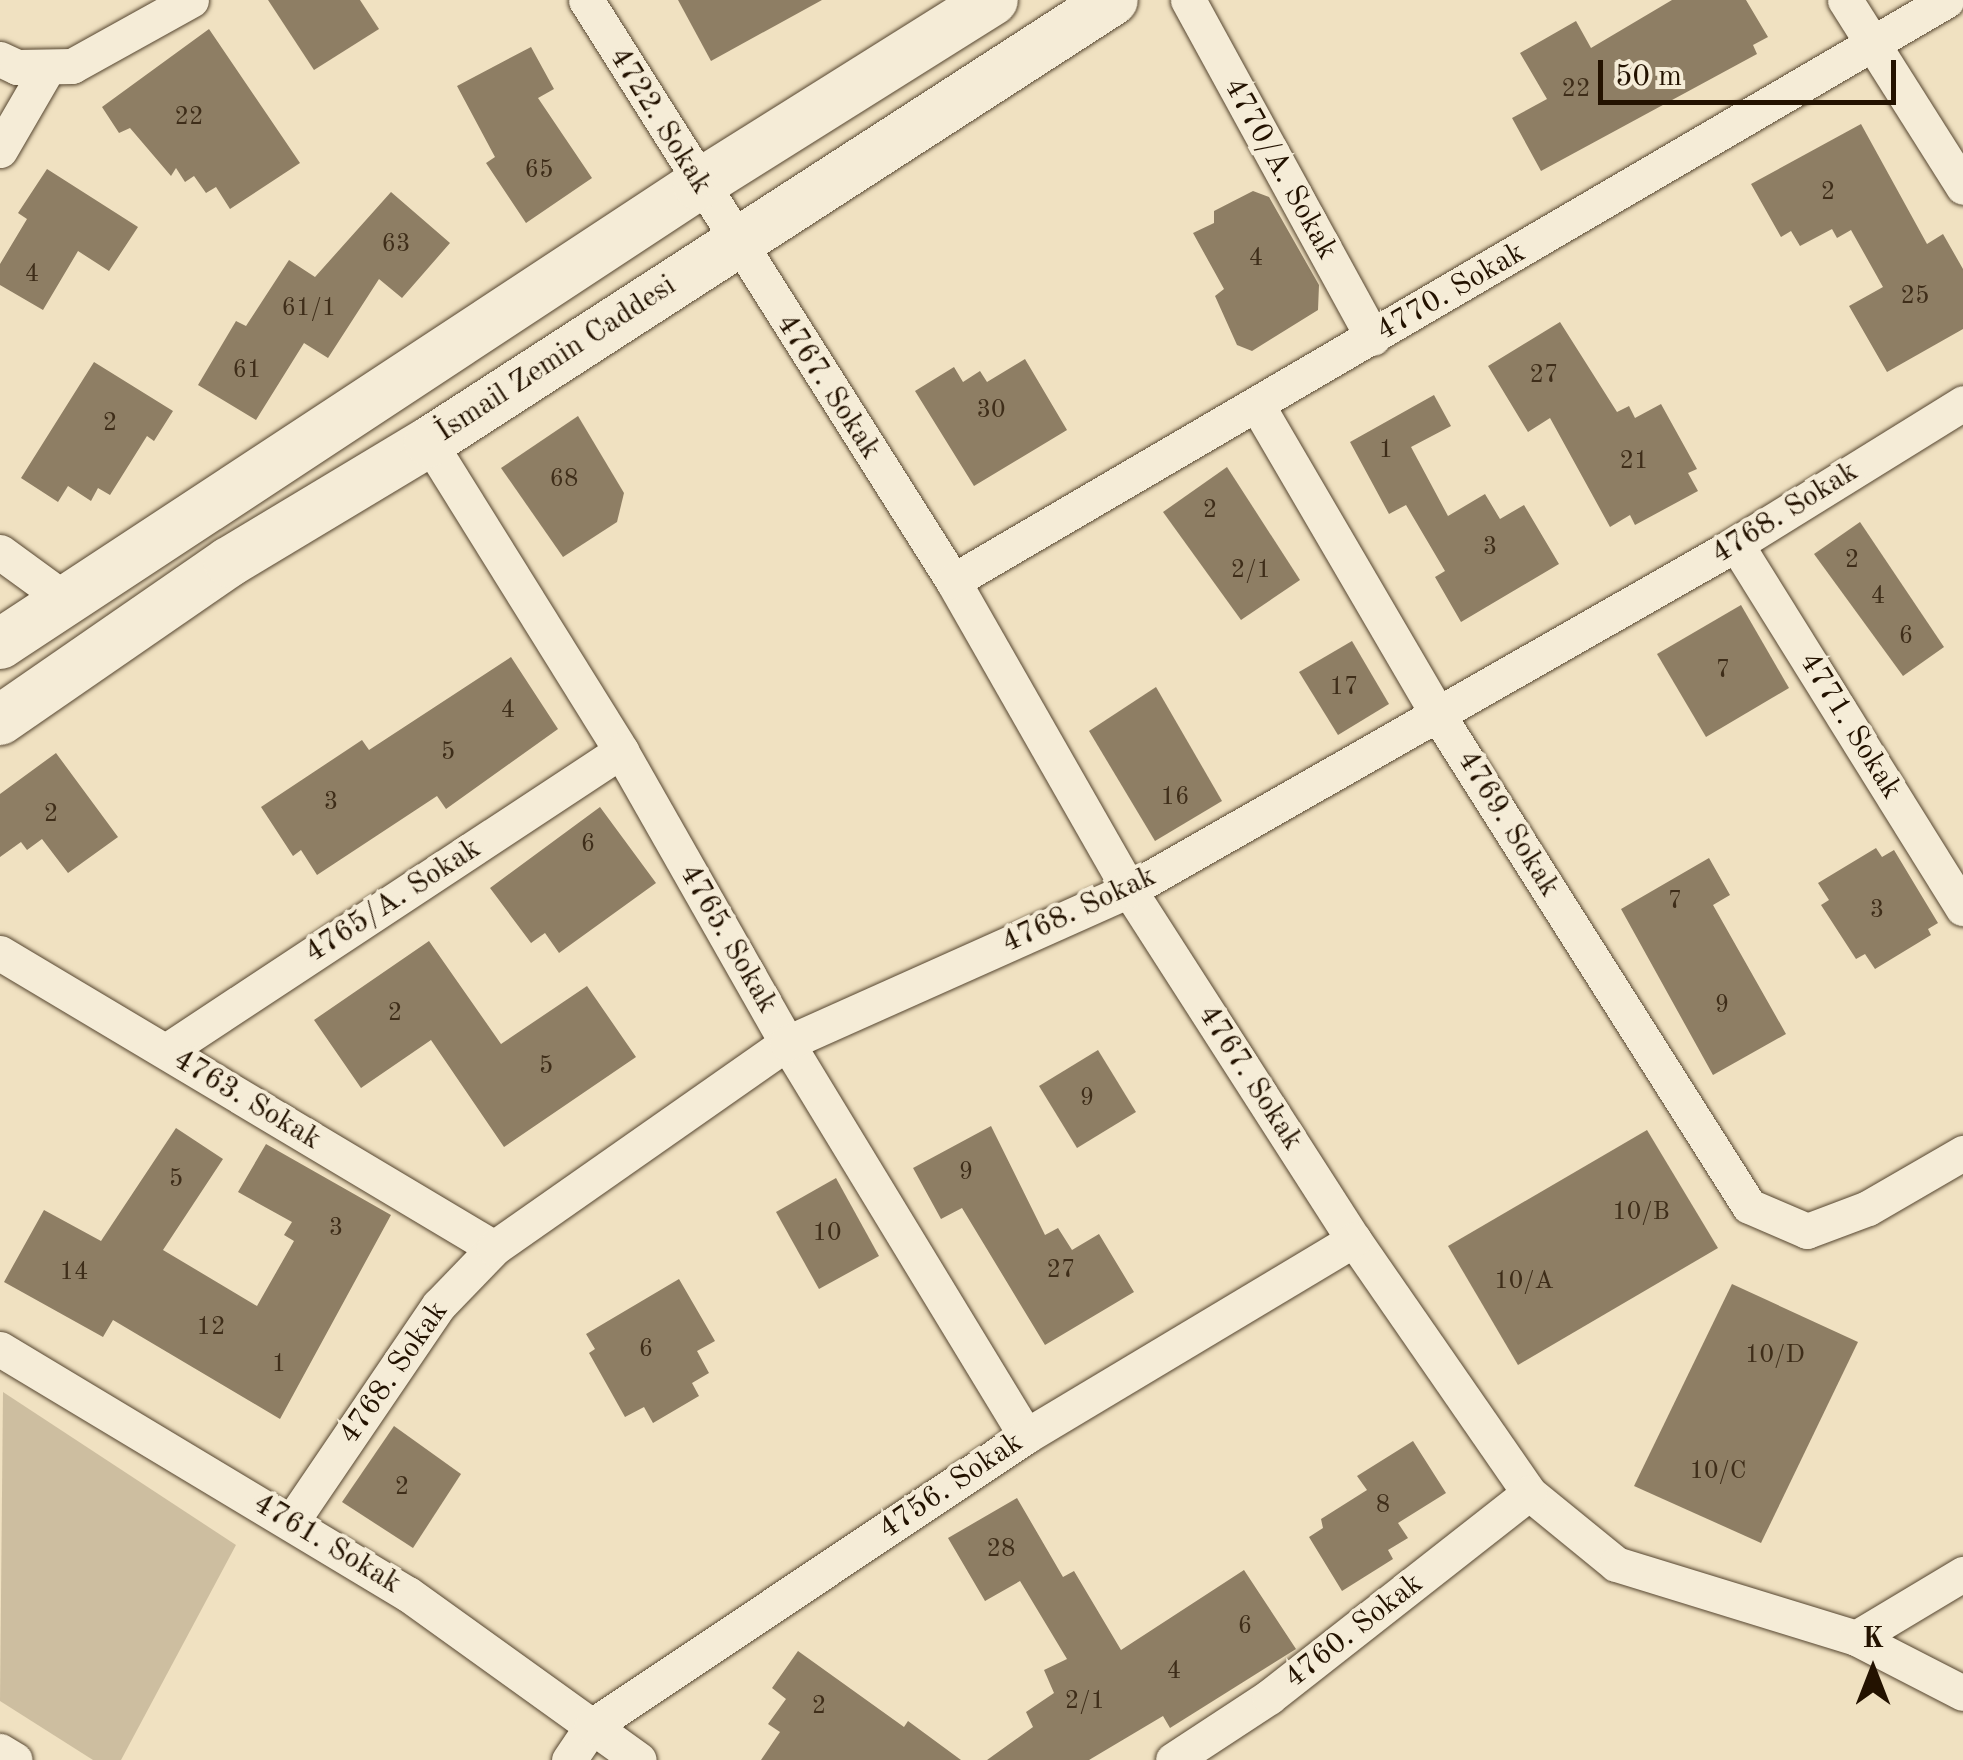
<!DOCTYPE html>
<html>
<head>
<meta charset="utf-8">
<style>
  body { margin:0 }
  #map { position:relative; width:1963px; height:1760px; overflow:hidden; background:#f0e1c1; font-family:"Old Standard TT",serif }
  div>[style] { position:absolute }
  .green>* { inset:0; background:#cdbea0 }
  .building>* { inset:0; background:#8e7e64 }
  .roads { filter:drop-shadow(0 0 2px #564630) drop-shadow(0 0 2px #564630) }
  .minor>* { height:35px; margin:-17.5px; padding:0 17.5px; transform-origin:17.5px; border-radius:17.5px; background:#f5ecd7 }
  .secondary>* { height:50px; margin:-25px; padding:0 25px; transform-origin:25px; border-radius:25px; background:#f5ecd7 }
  span { translate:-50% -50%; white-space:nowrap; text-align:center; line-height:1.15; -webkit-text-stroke:8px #f5ecd7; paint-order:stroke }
  .number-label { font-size:25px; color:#3e2d19 }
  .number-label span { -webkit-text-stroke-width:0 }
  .street-label { font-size:30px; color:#231200 }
  .north { position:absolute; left:1823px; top:1620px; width:100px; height:100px; -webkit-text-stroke:8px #f5ecd7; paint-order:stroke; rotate:0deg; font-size:28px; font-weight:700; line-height:40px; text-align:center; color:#231200 }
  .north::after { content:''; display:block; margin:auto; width:35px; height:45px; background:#231200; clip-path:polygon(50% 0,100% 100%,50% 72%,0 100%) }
  .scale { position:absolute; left:1598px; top:60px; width:298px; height:45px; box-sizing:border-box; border:5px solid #231200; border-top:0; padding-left:12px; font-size:30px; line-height:35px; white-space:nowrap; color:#231200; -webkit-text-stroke:8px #f5ecd7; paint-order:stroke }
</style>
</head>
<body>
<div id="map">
  <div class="green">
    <div style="clip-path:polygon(3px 1392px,236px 1545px,121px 1760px,93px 1760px,0 1701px)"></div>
  </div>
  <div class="building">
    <div style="clip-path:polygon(268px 0,360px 0,379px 29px,314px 70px)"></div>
    <div style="clip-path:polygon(678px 0,822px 0,711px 61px)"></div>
    <div style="clip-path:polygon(1672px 0,1746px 0,1768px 37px,1753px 45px,1757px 54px,1541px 171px,1512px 118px,1547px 99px,1520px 53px,1576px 21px,1591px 48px)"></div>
    <div style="clip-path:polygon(209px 29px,300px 163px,230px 209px,216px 187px,206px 193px,194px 176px,185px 182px,176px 168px,171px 176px,130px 128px,119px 133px,102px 107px)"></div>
    <div style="clip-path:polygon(531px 47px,554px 89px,538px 98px,592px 178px,526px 223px,486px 163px,495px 157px,457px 86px)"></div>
    <div style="clip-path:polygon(1861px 124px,1927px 244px,1943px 234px,1963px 269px,1963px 329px,1887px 372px,1849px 306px,1883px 287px,1851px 230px,1837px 238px,1832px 229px,1800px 246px,1791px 231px,1781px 237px,1751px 184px)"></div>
    <div style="clip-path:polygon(47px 169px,138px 227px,109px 271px,78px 251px,43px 310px,0 285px,0 264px,27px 219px,18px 213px)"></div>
    <div style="clip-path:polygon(1253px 191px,1269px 197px,1319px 285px,1318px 310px,1252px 351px,1237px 345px,1215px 296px,1224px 289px,1193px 233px,1214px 223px,1214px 211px)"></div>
    <div style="clip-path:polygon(391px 192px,450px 243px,402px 298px,379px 279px,328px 358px,304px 343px,256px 420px,198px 385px,236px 321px,246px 326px,289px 260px,315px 277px)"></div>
    <div style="clip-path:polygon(1560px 322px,1617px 412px,1629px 406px,1635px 418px,1661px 404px,1697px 469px,1688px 473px,1698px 491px,1635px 525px,1630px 515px,1610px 527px,1550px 418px,1528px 432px,1488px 366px)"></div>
    <div style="clip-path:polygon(1025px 359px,1067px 430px,974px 486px,915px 391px,954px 367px,963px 382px,980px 371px,987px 382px)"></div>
    <div style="clip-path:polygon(94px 362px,173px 411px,154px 441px,147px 436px,110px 495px,98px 488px,91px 501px,68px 486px,58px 502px,21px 478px)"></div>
    <div style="clip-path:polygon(1434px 395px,1451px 426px,1411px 447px,1448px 516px,1485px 494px,1500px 519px,1524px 505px,1559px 564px,1461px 622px,1435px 577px,1445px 571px,1406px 505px,1389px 514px,1350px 442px)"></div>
    <div style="clip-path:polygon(578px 416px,624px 493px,617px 522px,563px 557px,501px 468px)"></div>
    <div style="clip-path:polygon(1227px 467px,1300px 580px,1241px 620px,1163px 512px)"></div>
    <div style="clip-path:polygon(1860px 522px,1944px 647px,1903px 676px,1814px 554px)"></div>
    <div style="clip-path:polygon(1741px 605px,1789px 688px,1706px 737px,1657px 654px)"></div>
    <div style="clip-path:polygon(1352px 641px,1389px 704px,1338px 735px,1299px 672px)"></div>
    <div style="clip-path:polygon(511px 657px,558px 729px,446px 809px,437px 796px,317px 875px,301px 850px,293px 856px,261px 807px,362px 740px,369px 750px)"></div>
    <div style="clip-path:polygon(1156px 687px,1222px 801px,1155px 841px,1089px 731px)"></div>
    <div style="clip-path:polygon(56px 753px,118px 837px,68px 873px,42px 839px,27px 850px,21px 842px,0 857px,0 794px)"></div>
    <div style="clip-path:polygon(600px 807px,656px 883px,559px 953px,545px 933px,531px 943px,490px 888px)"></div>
    <div style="clip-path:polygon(1876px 848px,1882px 857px,1894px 850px,1938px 923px,1928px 929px,1931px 935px,1875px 969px,1865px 954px,1856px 959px,1821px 905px,1829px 900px,1818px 883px)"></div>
    <div style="clip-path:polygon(1709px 858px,1730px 895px,1713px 905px,1786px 1034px,1713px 1075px,1621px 909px)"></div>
    <div style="clip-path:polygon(429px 941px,501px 1044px,587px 986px,636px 1057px,504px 1147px,431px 1040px,361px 1088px,314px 1020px)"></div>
    <div style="clip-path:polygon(1098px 1050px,1136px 1112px,1077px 1148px,1039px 1086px)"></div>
    <div style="clip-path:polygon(991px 1126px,1045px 1235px,1058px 1228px,1072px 1250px,1099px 1234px,1134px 1292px,1045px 1345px,962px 1208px,941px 1219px,913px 1168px)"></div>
    <div style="clip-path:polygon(176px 1128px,223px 1159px,163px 1250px,257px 1306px,294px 1241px,284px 1235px,292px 1222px,238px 1192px,266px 1144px,391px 1215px,280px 1419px,113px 1320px,103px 1337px,4px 1282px,44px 1210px,101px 1241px)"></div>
    <div style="clip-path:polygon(1647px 1130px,1718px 1248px,1518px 1365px,1448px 1246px)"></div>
    <div style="clip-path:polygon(836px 1178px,879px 1256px,819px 1289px,776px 1212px)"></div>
    <div style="clip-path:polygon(679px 1279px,715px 1341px,697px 1351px,709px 1373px,692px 1383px,699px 1396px,653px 1423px,644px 1407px,625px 1417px,589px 1353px,595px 1349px,586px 1334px)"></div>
    <div style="clip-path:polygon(1732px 1284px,1858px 1342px,1761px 1543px,1634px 1486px)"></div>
    <div style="clip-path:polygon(394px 1426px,461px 1474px,413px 1548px,342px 1502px)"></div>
    <div style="clip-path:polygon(1413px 1441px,1446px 1493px,1398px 1523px,1408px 1538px,1388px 1550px,1393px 1559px,1342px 1591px,1309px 1537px,1323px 1528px,1321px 1519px,1367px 1490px,1357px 1476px)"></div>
    <div style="clip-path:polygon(1017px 1498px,1063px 1577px,1074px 1571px,1121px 1650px,1244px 1570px,1296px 1649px,1170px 1728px,1163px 1716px,1089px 1760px,987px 1760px,1033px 1727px,1026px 1712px,1054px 1693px,1044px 1670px,1067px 1659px,1020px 1581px,985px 1601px,948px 1538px)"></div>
    <div style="clip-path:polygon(798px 1651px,904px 1727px,908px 1721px,961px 1760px,761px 1760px,780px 1732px,768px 1724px,786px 1699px,772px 1688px)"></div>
  </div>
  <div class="roads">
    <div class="minor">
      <div style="left:586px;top:0;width:687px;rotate:57.72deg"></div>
      <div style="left:953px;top:581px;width:356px;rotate:60.3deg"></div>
      <div style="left:1129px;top:890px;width:416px;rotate:57.3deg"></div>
      <div style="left:1354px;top:1240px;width:308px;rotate:55.3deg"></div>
      <div style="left:1529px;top:1493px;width:112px;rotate:39.2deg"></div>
      <div style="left:1616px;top:1564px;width:251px;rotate:17.1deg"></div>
      <div style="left:1856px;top:1638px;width:120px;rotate:27.2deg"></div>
      <div style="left:1188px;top:0;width:385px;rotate:61.3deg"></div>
      <div style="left:1845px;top:0;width:221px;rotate:57.7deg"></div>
      <div style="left:0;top:59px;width:19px;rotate:25deg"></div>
      <div style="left:17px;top:67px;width:55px;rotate:-1deg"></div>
      <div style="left:72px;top:66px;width:136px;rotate:-29deg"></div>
      <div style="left:0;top:150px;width:94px;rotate:-59.9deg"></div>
      <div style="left:1257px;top:405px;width:359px;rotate:59.7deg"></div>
      <div style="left:1438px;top:715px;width:581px;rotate:57.65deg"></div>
      <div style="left:1749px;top:1206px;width:63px;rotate:23.3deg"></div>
      <div style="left:1807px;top:1231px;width:65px;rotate:-20.7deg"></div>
      <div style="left:1868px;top:1208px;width:110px;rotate:-30.1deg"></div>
      <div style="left:429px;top:442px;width:364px;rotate:58.1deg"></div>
      <div style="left:621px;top:751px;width:336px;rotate:60.4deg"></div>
      <div style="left:787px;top:1043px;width:460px;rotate:58.7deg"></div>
      <div style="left:1736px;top:544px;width:429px;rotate:58.1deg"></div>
      <div style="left:0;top:552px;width:78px;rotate:36.1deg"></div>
      <div style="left:953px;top:581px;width:1151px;rotate:-30.31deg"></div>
      <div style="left:0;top:953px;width:575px;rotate:30.84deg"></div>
      <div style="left:166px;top:1051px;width:545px;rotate:-33.4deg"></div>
      <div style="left:0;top:1349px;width:476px;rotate:31deg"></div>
      <div style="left:408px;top:1594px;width:284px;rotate:35.7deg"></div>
      <div style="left:292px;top:1521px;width:261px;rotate:-55.8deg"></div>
      <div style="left:439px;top:1305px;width:79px;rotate:-46deg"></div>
      <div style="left:494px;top:1248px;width:358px;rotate:-35deg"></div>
      <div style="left:787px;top:1043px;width:375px;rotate:-24.1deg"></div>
      <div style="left:1129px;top:890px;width:699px;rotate:-29.68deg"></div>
      <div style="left:1736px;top:544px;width:267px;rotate:-31.8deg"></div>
      <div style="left:1856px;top:1638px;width:125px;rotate:-30.9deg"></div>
      <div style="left:0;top:1751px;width:17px;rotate:31deg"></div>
      <div style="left:569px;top:1760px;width:41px;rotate:-55.9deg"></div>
      <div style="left:592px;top:1726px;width:522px;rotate:-33.75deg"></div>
      <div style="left:1026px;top:1436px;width:382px;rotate:-30.9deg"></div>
      <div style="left:1173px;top:1760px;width:115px;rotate:-33.3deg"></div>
      <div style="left:1269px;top:1697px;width:330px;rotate:-38.1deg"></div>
    </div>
    <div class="secondary">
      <div style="left:0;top:644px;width:835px;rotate:-33.33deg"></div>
      <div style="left:698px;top:185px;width:348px;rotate:-32.1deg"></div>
      <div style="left:0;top:720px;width:278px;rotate:-34.6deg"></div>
      <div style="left:229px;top:562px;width:233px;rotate:-31deg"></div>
      <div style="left:429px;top:442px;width:814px;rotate:-32.87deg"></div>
    </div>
  </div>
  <div class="number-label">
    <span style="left:1576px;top:90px">22</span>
    <span style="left:189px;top:118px">22</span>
    <span style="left:539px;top:171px">65</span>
    <span style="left:1828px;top:193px">2</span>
    <span style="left:396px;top:245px">63</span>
    <span style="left:1256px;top:259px">4</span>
    <span style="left:32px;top:275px">4</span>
    <span style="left:1915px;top:297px">25</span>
    <span style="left:309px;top:309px">61/1</span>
    <span style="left:247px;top:371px">61</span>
    <span style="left:1544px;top:376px">27</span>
    <span style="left:991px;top:411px">30</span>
    <span style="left:110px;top:424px">2</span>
    <span style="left:1386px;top:451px">1</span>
    <span style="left:1634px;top:462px">21</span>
    <span style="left:564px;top:480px">68</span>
    <span style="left:1210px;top:511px">2</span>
    <span style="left:1490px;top:548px">3</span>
    <span style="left:1852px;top:561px">2</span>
    <span style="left:1251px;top:571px">2/1</span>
    <span style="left:1878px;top:597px">4</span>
    <span style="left:1906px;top:637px">6</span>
    <span style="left:1723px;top:671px">7</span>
    <span style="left:1344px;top:688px">17</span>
    <span style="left:508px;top:711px">4</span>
    <span style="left:448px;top:753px">5</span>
    <span style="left:1175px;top:798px">16</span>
    <span style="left:331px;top:803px">3</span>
    <span style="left:51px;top:815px">2</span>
    <span style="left:588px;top:845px">6</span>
    <span style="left:1675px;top:902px">7</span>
    <span style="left:1877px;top:911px">3</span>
    <span style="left:1722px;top:1006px">9</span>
    <span style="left:395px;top:1014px">2</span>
    <span style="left:546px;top:1067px">5</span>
    <span style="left:1087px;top:1099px">9</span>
    <span style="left:966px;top:1173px">9</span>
    <span style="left:176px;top:1180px">5</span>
    <span style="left:1641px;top:1213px">10/B</span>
    <span style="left:336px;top:1229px">3</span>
    <span style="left:827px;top:1234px">10</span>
    <span style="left:1061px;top:1271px">27</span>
    <span style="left:74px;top:1273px">14</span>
    <span style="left:1524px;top:1282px">10/A</span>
    <span style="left:211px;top:1328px">12</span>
    <span style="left:646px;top:1350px">6</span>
    <span style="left:1775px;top:1356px">10/D</span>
    <span style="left:279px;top:1365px">1</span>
    <span style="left:1718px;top:1472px">10/C</span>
    <span style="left:402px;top:1488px">2</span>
    <span style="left:1383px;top:1506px">8</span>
    <span style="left:1001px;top:1550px">28</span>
    <span style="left:1245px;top:1627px">6</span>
    <span style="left:1174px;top:1672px">4</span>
    <span style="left:1085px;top:1702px">2/1</span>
    <span style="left:819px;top:1707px">2</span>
  </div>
  <div class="street-label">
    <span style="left:660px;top:121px;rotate:58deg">4722. Sokak</span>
    <span style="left:1280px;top:169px;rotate:61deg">4770/A. Sokak</span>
    <span style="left:1451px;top:292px;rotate:-30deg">4770. Sokak</span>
    <span style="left:556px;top:359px;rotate:-33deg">İsmail Zemin Caddesi</span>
    <span style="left:828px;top:387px;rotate:57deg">4767. Sokak</span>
    <span style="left:1785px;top:513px;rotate:-32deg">4768. Sokak</span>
    <span style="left:1850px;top:726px;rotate:58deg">4771. Sokak</span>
    <span style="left:1508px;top:824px;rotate:58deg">4769. Sokak</span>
    <span style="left:393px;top:901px;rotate:-33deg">4765/A. Sokak</span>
    <span style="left:1079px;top:910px;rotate:-25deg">4768. Sokak</span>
    <span style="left:728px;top:939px;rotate:60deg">4765. Sokak</span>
    <span style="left:1250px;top:1078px;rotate:57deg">4767. Sokak</span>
    <span style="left:247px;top:1100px;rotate:31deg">4763. Sokak</span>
    <span style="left:394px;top:1373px;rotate:-55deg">4768. Sokak</span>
    <span style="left:951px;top:1486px;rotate:-34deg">4756. Sokak</span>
    <span style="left:327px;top:1544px;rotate:31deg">4761. Sokak</span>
    <span style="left:1354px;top:1631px;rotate:-38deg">4760. Sokak</span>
  </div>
  <div class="north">K</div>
  <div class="scale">50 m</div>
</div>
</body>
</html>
